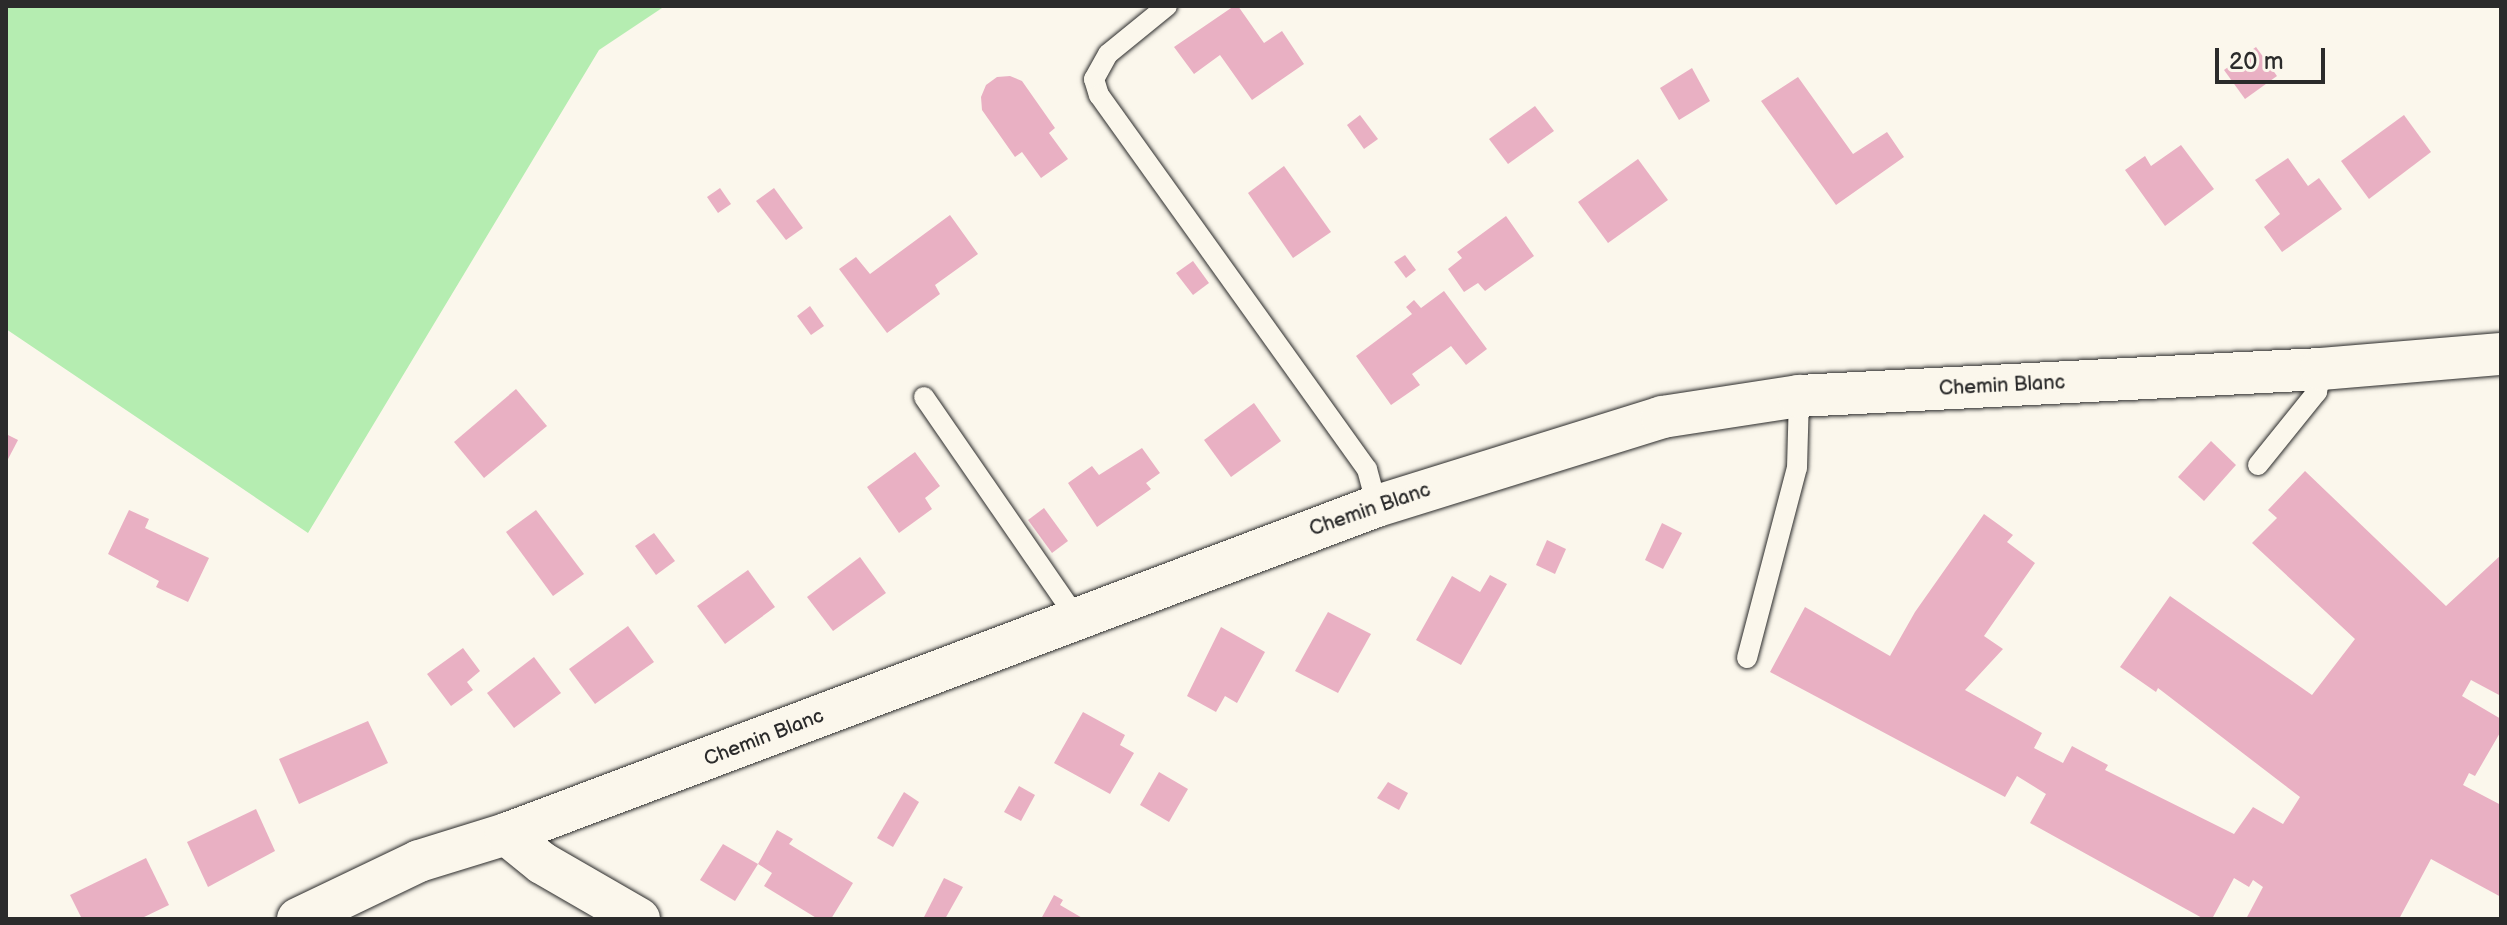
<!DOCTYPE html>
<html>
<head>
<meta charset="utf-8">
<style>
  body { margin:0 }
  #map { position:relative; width:2507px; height:925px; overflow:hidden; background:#fbf7ec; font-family:"Balsamiq Sans",sans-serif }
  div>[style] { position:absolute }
  .green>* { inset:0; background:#b5edb1 }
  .building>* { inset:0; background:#e9b0c3 }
  .roads { filter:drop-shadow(0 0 2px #2b2b2b) drop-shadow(0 0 2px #2b2b2b) }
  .lane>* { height:20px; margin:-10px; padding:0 10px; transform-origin:10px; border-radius:10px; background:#fbf7ec }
  .street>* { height:42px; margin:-21px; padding:0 21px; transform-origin:21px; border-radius:21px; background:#fbf7ec }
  span { translate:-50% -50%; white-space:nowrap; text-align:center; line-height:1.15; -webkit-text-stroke:6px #fbf7ec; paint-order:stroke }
  .street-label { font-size:20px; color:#2b2b2b }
  .frame { position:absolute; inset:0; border:8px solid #2b2b2b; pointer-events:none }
  .scale { position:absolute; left:2215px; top:48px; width:110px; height:36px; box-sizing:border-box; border:4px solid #2b2b2b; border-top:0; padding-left:10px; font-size:24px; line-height:28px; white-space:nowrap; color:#2b2b2b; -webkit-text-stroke:6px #fbf7ec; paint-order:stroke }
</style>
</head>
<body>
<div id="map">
  <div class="green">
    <div style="clip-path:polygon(6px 6px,665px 6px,599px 50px,308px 533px,6px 329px)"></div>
  </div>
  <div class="building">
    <div style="clip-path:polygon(1234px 6px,1238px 6px,1264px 43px,1282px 31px,1304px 64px,1252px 100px,1220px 55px,1194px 74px,1174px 47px)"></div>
    <div style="clip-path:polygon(2256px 47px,2277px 76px,2245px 99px,2224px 70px)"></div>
    <div style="clip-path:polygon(1692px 68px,1710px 101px,1679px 120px,1660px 88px)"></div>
    <div style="clip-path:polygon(1010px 76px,1022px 81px,1055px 128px,1049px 133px,1068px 159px,1041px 178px,1022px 152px,1015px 157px,982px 110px,981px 97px,986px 85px,997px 77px)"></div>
    <div style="clip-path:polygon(1798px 77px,1853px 154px,1887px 132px,1904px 157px,1836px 205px,1761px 101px)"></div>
    <div style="clip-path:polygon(1535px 106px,1554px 131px,1508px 164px,1489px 139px)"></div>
    <div style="clip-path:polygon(1360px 115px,1378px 139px,1364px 149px,1347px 125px)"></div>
    <div style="clip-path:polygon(2404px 115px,2431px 152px,2369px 199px,2341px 161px)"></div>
    <div style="clip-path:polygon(2181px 145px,2214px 189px,2165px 226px,2125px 170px,2145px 156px,2151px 166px)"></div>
    <div style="clip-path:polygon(2288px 158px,2308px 186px,2319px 178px,2342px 209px,2282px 252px,2264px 227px,2280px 214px,2255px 180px)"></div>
    <div style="clip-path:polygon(1638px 159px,1668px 200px,1608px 243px,1578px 202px)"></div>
    <div style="clip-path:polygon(1284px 166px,1331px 232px,1293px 258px,1248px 193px)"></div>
    <div style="clip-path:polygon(720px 188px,731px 204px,718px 213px,707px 197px)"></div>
    <div style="clip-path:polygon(774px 188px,803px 228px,786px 240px,756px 201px)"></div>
    <div style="clip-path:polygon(950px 215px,978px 254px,935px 285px,940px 294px,887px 333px,839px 269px,856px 257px,870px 274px)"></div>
    <div style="clip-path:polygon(1506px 216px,1534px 256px,1485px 291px,1478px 283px,1464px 292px,1448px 269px,1462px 258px,1457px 252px)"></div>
    <div style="clip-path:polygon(1405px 255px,1416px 270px,1406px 278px,1394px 262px)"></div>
    <div style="clip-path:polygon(1193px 261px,1209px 283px,1193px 295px,1176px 273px)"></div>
    <div style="clip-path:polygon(1444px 291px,1487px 349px,1466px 365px,1451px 346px,1412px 374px,1420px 385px,1391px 405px,1356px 356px,1412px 314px,1406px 307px,1414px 300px,1421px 308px)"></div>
    <div style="clip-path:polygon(810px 306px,824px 326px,811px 335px,797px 316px)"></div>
    <div style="clip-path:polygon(516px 389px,547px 426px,484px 478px,454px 442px)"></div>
    <div style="clip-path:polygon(1254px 403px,1281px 441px,1231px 477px,1204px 440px)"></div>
    <div style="clip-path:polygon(6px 434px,18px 440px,6px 463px)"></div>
    <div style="clip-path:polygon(2211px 441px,2236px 465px,2204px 501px,2178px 477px)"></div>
    <div style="clip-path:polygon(1142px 448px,1160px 473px,1146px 483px,1151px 489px,1097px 527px,1068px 483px,1092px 466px,1099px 475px)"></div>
    <div style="clip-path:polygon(915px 452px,940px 486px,925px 498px,932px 509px,899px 533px,867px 487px)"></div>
    <div style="clip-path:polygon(2305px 471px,2446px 606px,2501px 555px,2501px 696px,2471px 680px,2462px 696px,2501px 719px,2501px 731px,2475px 776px,2469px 773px,2463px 785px,2501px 805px,2501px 897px,2431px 859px,2399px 919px,2246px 919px,2263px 887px,2253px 880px,2249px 887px,2234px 878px,2212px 919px,2204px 919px,2030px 823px,2046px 794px,2017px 776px,2005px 797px,1770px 672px,1805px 607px,1890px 656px,1915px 612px,1984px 514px,2013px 535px,2007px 542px,2035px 563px,1984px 636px,2003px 649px,1965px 690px,2042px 733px,2034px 748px,2063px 763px,2072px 746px,2108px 765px,2105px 770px,2234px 834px,2253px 807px,2283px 824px,2300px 797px,2158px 688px,2156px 692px,2120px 667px,2170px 596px,2312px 695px,2355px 639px,2252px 543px,2277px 518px,2268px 510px)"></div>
    <div style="clip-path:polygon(1044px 508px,1068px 541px,1052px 553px,1028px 520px)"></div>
    <div style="clip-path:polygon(129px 510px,149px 519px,145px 528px,209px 558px,188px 602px,156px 587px,159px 581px,108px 554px)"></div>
    <div style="clip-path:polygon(536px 510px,584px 574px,553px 596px,506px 532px)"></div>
    <div style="clip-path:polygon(1662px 523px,1682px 533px,1663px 569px,1645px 560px)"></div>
    <div style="clip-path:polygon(654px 533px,675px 561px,656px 575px,635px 546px)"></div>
    <div style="clip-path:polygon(1547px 540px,1566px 549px,1555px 574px,1536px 565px)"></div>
    <div style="clip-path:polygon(860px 557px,886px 593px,833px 631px,807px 597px)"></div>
    <div style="clip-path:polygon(748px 570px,775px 607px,725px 644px,697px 606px)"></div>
    <div style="clip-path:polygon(1490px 575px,1507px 584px,1461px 665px,1416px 640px,1452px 576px,1480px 592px)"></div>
    <div style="clip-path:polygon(1328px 612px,1371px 634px,1338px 693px,1295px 671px)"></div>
    <div style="clip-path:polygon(628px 626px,654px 662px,595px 704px,569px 669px)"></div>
    <div style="clip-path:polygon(1221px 627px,1265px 652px,1237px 703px,1225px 696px,1216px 712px,1187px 696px)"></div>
    <div style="clip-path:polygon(463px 648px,480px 671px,467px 682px,473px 690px,451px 706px,427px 674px)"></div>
    <div style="clip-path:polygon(534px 657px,561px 693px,514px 728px,487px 693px)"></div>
    <div style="clip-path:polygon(1083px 712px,1125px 735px,1120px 745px,1134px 753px,1110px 794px,1054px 763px)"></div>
    <div style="clip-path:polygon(368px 721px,388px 763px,299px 804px,279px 759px)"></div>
    <div style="clip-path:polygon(1159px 772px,1188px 789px,1169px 822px,1140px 805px)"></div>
    <div style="clip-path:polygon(1388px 782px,1408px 793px,1399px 810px,1377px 798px)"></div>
    <div style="clip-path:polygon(1019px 786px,1035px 795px,1021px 821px,1004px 812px)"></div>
    <div style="clip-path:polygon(904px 792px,919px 802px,893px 847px,877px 838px)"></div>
    <div style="clip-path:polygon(256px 809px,275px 851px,208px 887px,187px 842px)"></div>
    <div style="clip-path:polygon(777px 830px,793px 839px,789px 844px,853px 883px,831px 919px,818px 919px,764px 886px,772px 873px,758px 864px)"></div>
    <div style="clip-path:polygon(723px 844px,758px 864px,735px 901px,700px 880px)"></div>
    <div style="clip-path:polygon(146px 858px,169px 905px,140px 919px,82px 919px,70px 895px)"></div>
    <div style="clip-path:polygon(944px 878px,963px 887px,945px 919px,923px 919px)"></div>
    <div style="clip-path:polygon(1054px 895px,1063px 900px,1060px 905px,1084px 919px,1041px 919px)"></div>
  </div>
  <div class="roads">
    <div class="lane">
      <div style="left:1167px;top:6px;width:76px;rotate:140.9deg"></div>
      <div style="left:1108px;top:54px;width:29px;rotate:119deg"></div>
      <div style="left:1094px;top:79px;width:17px;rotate:73deg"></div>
      <div style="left:1099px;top:95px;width:460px;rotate:54.4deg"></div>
      <div style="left:1367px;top:469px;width:38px;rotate:75deg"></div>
      <div style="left:924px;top:397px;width:271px;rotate:55.4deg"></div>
      <div style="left:2258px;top:465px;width:94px;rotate:-51.1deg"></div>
      <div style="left:2317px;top:392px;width:23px;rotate:-80deg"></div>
      <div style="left:1747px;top:658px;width:196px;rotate:-75.3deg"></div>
      <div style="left:1797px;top:468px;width:72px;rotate:-88.4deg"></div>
    </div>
    <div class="street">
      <div style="left:506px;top:834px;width:46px;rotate:38.9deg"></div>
      <div style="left:542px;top:863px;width:112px;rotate:30deg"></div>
      <div style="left:298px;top:919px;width:134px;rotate:-25.6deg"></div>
      <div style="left:419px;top:861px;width:91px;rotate:-17.2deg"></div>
      <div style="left:506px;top:834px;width:931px;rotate:-20.64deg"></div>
      <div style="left:1377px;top:506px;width:299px;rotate:-17.3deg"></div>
      <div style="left:1662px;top:417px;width:139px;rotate:-8.7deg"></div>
      <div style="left:1799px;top:396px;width:523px;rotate:-2.96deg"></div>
      <div style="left:2321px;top:369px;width:181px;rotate:-4.8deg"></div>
    </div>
  </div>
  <div class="street-label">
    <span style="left:2002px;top:386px;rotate:-3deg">Chemin Blanc</span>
    <span style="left:1370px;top:510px;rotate:-19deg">Chemin Blanc</span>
    <span style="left:764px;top:738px;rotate:-21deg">Chemin Blanc</span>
  </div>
  <div class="frame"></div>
  <div class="scale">20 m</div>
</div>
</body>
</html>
